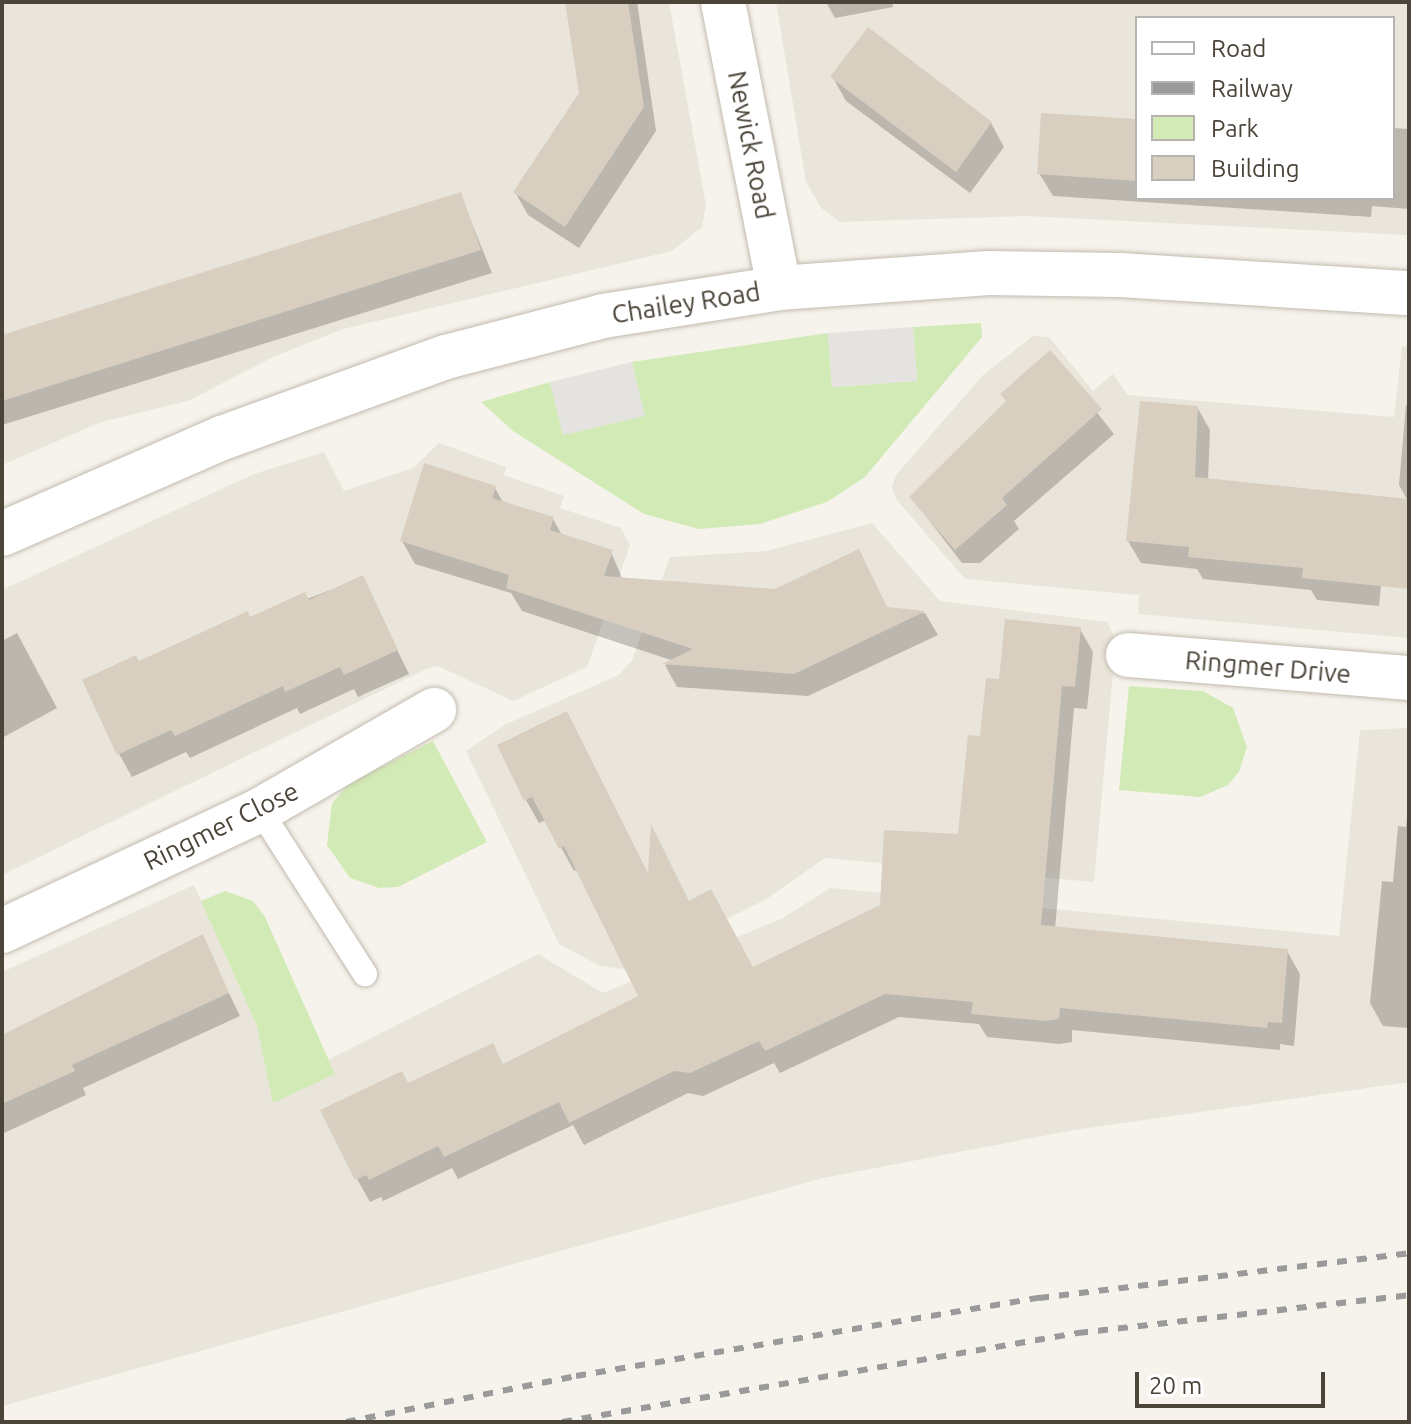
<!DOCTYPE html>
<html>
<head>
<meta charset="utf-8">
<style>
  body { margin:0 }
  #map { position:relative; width:1411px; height:1424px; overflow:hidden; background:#f6f3ec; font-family:Ubuntu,sans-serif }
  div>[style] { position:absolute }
  .residential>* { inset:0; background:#eae5da }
  .green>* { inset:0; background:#d2eab5 }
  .parking>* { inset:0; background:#e5e3e0 }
  .shadow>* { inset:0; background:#0003 }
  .building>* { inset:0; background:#d8cfc1 }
  .roads { filter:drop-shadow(0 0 2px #c2bbae) drop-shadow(0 0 2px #c2bbae) }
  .service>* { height:24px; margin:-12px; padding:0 12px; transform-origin:12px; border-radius:12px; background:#fff }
  .minor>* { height:44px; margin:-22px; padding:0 22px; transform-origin:22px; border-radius:22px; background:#fff }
  .rail>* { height:6px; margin-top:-3px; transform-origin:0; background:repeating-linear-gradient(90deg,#9a9a9a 0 10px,transparent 0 20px) }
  span { translate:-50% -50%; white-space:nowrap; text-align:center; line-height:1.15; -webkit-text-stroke:6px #fff; paint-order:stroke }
  .street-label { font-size:26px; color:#4b4439 }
  .frame { position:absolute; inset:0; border:4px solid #4b4439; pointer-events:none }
  .legend { position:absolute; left:1135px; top:16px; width:260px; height:184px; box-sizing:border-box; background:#fff; border:2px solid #b7b4b0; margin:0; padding:10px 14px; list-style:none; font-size:24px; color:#4b4439 }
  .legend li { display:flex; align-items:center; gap:16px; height:40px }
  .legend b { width:40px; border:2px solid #b7b4b0 }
  .scale { position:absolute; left:1135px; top:1372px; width:190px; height:36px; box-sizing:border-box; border:4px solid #4b4439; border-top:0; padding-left:10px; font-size:24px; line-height:28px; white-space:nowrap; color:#4b4439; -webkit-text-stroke:6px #fff; paint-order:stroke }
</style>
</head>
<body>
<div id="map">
  <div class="residential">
    <div style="clip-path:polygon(2px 2px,669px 2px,706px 205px,702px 227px,672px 251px,343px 329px,273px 357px,188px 401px,101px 422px,2px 465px)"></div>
    <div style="clip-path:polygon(evenodd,776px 2px,1409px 2px,1409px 235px,1024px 216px,840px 222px,821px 208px,806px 182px,776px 2px,1137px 18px,1393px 18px,1393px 198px,1137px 198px,1137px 18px)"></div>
    <div style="clip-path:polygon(1033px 336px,1049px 337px,1093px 391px,1113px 374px,1128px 395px,1394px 417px,1402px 346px,1409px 347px,1409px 638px,1138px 614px,1139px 595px,965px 579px,896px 499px,892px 486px,896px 475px,983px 375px)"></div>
    <div style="clip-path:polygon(439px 443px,506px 467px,504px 475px,564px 496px,560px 508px,621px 528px,630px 545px,587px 667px,513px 701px,438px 666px,426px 669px,2px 875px,2px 590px,254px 474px,324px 452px,344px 491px,413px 468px)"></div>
    <div style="clip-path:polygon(872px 523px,940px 601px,1107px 622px,1116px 640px,1094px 882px,825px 858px,765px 900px,625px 969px,600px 966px,559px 944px,466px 751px,506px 724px,619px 675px,632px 660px,670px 557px,766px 551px)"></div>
    <div style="clip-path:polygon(1409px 728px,1409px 1082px,1074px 1130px,823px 1178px,2px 1406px,2px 972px,194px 885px,257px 1026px,296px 1076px,538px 954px,603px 993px,783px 918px,830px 888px,1339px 936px,1360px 730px)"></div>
  </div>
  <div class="green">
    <div style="clip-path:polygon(981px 323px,982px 337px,865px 477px,827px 502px,760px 524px,699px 529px,644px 514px,513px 431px,481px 402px,550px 382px,563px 435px,644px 415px,632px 362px,828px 333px,832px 387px,917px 381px,913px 327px)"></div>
    <div style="clip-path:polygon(1129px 686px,1203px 691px,1233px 708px,1247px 747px,1239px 772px,1228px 785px,1200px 797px,1119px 790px)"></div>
    <div style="clip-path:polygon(433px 741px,487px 842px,398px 887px,379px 888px,350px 878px,327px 845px,332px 803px,350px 783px)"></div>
    <div style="clip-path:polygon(225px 891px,253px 901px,265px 917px,335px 1074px,273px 1103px,257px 1026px,201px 901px)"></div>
  </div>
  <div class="parking">
    <div style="clip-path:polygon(913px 327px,917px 381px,832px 387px,828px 333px)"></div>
    <div style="clip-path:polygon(632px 362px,645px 416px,563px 435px,550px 382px)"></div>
  </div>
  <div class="shadow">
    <div style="clip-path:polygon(567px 2px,637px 2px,656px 131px,579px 248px,528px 215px,515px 192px,581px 94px)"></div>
    <div style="clip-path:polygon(826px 2px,892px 2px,893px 7px,835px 18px)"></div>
    <div style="clip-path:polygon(833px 78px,991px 123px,1004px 147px,970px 193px,846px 101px)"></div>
    <div style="clip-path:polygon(1137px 122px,1137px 198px,1393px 198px,1393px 128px,1409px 129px,1409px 209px,1372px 206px,1371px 217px,1053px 196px,1039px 173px)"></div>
    <div style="clip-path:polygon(460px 194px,492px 273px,2px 425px,2px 338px)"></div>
    <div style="clip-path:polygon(1050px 353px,1114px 434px,1014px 521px,1019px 529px,980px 563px,962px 563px,911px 497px,1007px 403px,1002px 395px)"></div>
    <div style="clip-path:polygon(1406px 405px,1409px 406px,1409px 503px,1399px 485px)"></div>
    <div style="clip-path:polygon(1197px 407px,1210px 430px,1208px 481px,1387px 520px,1379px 606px,1317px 600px,1311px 590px,1203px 579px,1197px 569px,1141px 563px,1128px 541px)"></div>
    <div style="clip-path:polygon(495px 488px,504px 504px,553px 519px,563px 537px,611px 552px,623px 580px,775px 591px,859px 552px,888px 610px,925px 613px,938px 635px,808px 696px,677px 687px,665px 665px,674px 661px,522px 611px,511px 593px,415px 564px,402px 541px)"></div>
    <div style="clip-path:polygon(362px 578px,409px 674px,358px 697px,354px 689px,300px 714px,297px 708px,190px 758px,186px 752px,132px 777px,119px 754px,139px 663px)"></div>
    <div style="clip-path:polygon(1080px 629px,1093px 652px,1087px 709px,1074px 708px,1055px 929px,1287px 951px,1300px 974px,1294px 1046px,1280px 1044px,1280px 1050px,1072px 1030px,1072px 1042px,1059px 1044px,987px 1037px,979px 1024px,899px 1017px,780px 1073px,774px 1063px,703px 1096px,688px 1093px,584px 1145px,573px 1125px,458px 1179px,452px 1168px,383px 1201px,381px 1197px,370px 1202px,357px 1179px,409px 1085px,503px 1066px,641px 997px,578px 869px,574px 871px,546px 820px,539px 823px,526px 800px,567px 713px,649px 877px,690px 903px,753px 969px,882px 906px,960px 837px,1001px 681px)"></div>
    <div style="clip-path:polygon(17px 633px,57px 708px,2px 738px,2px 641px)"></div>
    <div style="clip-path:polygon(1409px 795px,1409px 1028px,1383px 1026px,1370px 1003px,1382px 881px,1393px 882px,1398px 826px,1406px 827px)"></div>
    <div style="clip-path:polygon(202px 937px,240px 1016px,83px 1088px,86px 1095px,2px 1134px,2px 1036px)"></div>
  </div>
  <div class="building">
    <div style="clip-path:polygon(565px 2px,628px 2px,644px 107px,565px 227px,513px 192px,579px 93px)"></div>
    <div style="clip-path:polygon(868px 27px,992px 122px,956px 172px,830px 77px)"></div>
    <div style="clip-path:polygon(1041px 113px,1137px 119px,1137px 181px,1037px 174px)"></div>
    <div style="clip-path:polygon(461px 192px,481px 250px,2px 401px,2px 335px)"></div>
    <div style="clip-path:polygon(1050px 350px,1102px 409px,1002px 498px,1007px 505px,955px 550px,909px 497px,1006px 401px,1000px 394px)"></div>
    <div style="clip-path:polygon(1140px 401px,1198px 406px,1195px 477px,1409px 499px,1409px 589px,1302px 578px,1303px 568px,1188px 557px,1189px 547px,1126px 541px)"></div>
    <div style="clip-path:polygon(424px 463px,496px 486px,492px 498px,554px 517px,550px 530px,613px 550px,604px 576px,775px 589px,859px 549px,887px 607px,926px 611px,794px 674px,662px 664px,693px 649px,506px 588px,509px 575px,400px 541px)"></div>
    <div style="clip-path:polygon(363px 575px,398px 650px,344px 675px,340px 667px,285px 692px,283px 686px,175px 736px,171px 730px,117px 755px,82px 680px,136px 655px,139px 661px,248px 611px,250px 617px,305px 592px,309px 600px)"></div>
    <div style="clip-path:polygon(1005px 619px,1081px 627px,1075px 687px,1062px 686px,1041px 925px,1288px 949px,1282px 1023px,1268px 1022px,1267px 1028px,1060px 1008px,1059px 1019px,1045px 1021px,971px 1014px,973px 1002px,885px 994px,765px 1051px,759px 1041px,690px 1073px,674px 1071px,569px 1123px,559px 1102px,444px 1157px,438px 1146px,369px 1180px,366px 1175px,355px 1180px,320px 1110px,402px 1071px,408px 1083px,493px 1043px,503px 1064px,638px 996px,564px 846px,559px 849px,532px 797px,524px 801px,497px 745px,567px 711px,648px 873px,651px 824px,689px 901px,711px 889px,753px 967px,880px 905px,884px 830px,958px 834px,968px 735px,980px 736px,986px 678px,999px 679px)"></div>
    <div style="clip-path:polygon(203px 934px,229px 993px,72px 1065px,75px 1071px,2px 1104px,2px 1035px)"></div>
  </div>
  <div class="roads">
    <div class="service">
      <div style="left:260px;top:810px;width:195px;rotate:57.4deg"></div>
    </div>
    <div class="minor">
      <div style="left:723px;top:2px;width:291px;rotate:78.9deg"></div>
      <div style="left:2px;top:534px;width:240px;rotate:-23.6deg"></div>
      <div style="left:222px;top:438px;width:238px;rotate:-19.9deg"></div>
      <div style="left:446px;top:357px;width:162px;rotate:-14.6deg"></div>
      <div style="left:603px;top:316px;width:178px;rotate:-9deg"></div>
      <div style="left:779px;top:288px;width:210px;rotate:-4.1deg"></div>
      <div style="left:988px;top:273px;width:132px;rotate:0.9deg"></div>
      <div style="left:1120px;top:275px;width:290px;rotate:3.6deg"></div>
      <div style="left:1128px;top:655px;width:282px;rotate:4.7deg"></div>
      <div style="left:2px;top:931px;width:285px;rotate:-25.1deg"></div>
      <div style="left:260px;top:810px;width:201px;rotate:-29.9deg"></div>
    </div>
  </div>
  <div class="rail">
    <div style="left:346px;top:1422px;width:235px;rotate:-11.3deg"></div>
    <div style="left:576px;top:1376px;width:470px;rotate:-9.6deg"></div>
    <div style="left:1039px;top:1298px;width:373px;rotate:-6.9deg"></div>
    <div style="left:562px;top:1422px;width:524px;rotate:-9.79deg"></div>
    <div style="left:1078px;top:1333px;width:333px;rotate:-6.5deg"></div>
  </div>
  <div class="street-label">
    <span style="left:751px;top:145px;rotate:79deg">Newick Road</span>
    <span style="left:686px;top:303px;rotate:-9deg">Chailey Road</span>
    <span style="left:1268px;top:667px;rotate:5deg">Ringmer Drive</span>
    <span style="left:221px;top:826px;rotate:-26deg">Ringmer Close</span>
  </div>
  <div class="frame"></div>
  <ul class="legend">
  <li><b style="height:10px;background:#fff"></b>Road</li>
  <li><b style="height:10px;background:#9a9a9a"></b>Railway</li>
  <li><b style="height:22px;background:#d2eab5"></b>Park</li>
  <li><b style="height:22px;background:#d8cfc1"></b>Building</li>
  </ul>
  <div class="scale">20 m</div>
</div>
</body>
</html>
